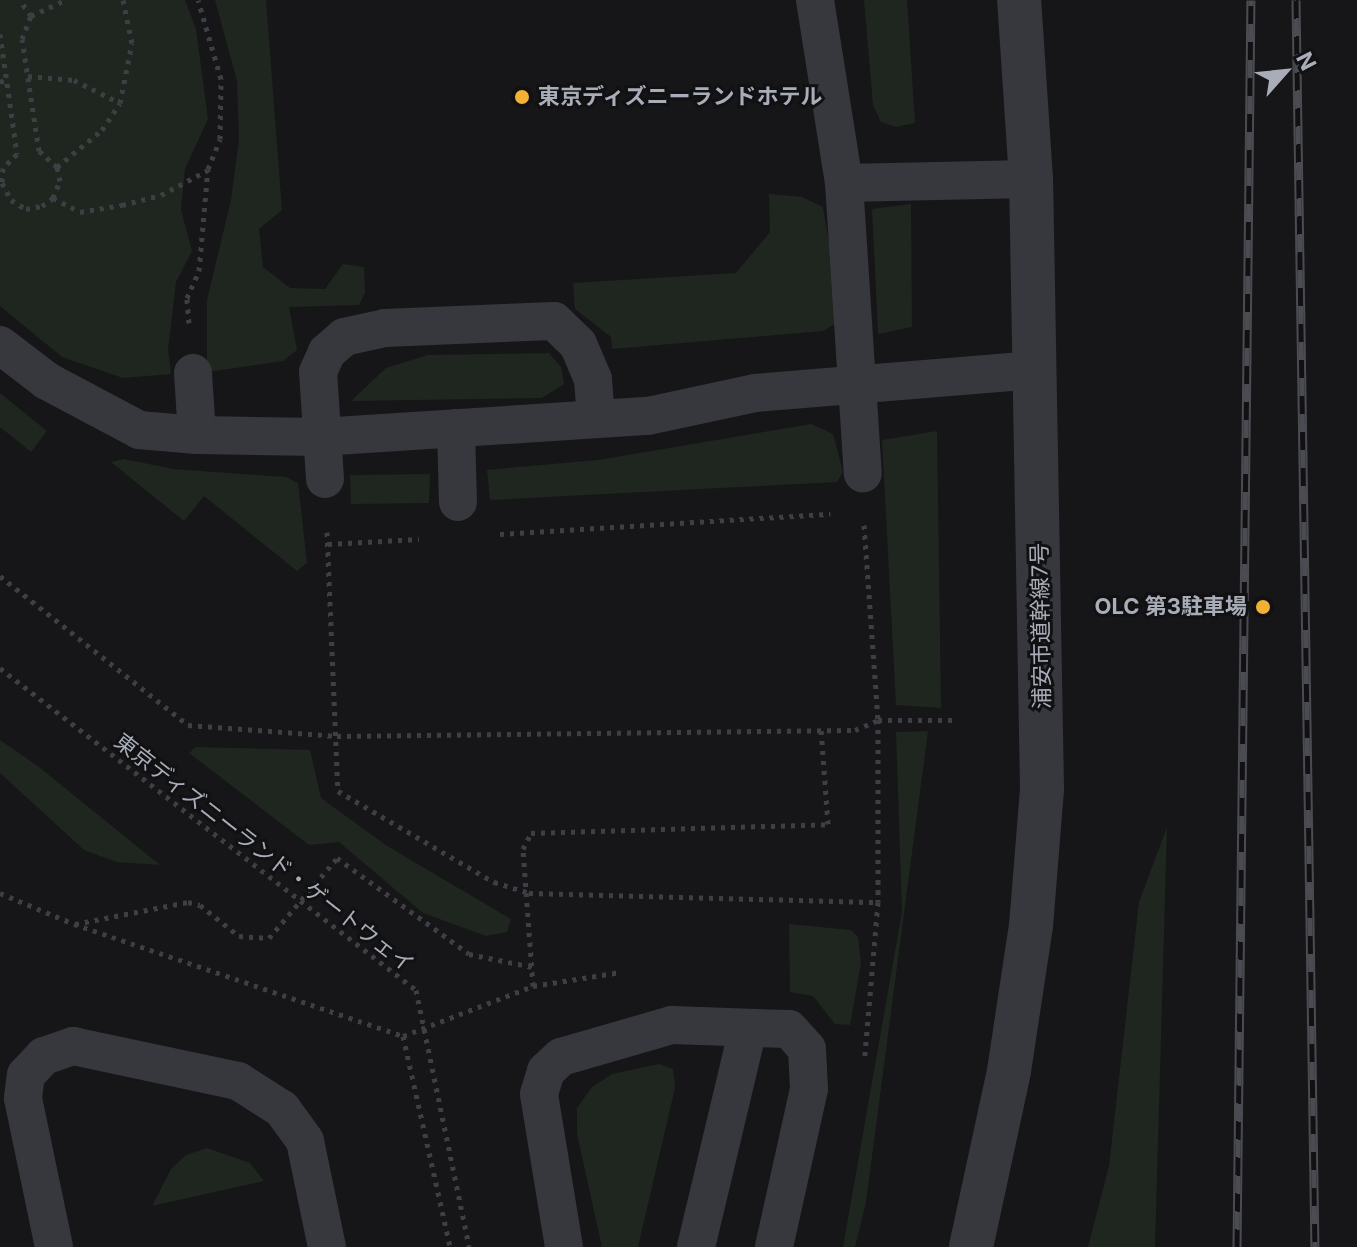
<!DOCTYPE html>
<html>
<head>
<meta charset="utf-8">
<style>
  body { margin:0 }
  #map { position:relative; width:1357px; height:1247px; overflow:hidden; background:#161618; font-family:Inter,"Noto Sans JP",sans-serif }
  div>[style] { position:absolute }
  .green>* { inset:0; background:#1e261f }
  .path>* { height:5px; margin-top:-2.5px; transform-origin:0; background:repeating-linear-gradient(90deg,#3d3f44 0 4px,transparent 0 10px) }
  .service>* { height:38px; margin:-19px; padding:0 19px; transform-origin:19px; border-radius:19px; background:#37383d }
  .tertiary>* { height:44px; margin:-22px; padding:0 22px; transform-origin:22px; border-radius:22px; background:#37383d }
  .rail>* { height:9px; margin-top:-4.5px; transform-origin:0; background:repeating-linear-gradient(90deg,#111113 0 18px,#4a4c52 0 36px); box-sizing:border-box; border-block:2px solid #4a4c52 }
  .path-bridge>* { height:5px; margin-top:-2.5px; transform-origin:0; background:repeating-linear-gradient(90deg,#3d3f44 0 4px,transparent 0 10px) }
  .dots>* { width:22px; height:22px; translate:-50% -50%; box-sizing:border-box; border:4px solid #111113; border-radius:50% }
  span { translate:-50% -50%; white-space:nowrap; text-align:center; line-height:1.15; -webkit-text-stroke:6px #111113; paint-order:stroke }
  .poi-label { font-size:22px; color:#a8adb8; font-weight:700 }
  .left { translate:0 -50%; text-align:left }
  .right { translate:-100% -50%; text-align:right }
  .street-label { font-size:22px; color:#a8adb8 }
  .north { position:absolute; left:1245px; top:32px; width:80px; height:80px; -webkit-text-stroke:6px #111113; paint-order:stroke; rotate:63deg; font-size:22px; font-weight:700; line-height:32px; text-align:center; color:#a8adb8 }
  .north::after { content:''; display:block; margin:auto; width:28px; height:36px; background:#a8adb8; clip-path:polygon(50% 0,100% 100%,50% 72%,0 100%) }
</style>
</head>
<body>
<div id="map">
  <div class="green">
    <div style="clip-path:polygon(0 0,185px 0,196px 29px,208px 119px,185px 169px,181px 210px,192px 251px,176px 282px,168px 349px,171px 374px,123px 378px,62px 357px,0 306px)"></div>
    <div style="clip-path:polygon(215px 0,266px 0,282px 210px,259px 229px,263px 267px,290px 288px,325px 289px,343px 264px,364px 267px,365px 293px,359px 305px,289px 307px,297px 350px,283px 361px,207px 372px,207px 300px,231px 200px,239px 140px,237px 81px)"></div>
    <div style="clip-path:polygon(864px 0,907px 0,915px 123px,896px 127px,881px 122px,873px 105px)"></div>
    <div style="clip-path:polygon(769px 194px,802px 197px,823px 207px,840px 310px,836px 323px,823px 331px,612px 349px,611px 337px,575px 309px,573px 283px,736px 273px,770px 232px)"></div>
    <div style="clip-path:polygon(911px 204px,912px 327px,878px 334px,872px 209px)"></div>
    <div style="clip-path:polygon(549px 353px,561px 367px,564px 384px,542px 398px,351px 401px,386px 368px,428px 355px)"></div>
    <div style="clip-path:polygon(0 393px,47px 431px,31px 452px,0 427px)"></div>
    <div style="clip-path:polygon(811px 424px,833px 434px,843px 472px,837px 482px,490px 500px,487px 470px,598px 460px)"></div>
    <div style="clip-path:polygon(937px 431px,941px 708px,896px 705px,882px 440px)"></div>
    <div style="clip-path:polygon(124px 459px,173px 469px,286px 477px,298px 483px,307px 563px,297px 571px,204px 496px,184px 521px,111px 462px)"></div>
    <div style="clip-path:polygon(430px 474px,429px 503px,351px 504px,350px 475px)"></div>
    <div style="clip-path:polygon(928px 731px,866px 1202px,855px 1247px,843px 1247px,902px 912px,896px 732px)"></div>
    <div style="clip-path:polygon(0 740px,39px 767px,160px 865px,117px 862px,84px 850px,0 773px)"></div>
    <div style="clip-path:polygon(196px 747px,310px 750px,321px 798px,387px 846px,511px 919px,507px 932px,486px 936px,423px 913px,339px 842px,309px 845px,189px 753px)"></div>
    <div style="clip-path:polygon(1167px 827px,1155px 1247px,1088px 1247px,1109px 1166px,1139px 902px)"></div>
    <div style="clip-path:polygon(789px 924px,851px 930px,858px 937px,861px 963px,850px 1025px,835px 1024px,813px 996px,790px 992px)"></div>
    <div style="clip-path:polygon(659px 1064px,673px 1069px,675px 1088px,638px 1247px,602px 1247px,577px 1134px,577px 1108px,592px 1087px,612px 1074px)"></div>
    <div style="clip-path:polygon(207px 1148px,250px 1163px,264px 1181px,152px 1206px,171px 1169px,186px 1155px)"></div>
  </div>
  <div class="path">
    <div style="left:31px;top:16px;width:38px;rotate:-25deg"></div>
    <div style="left:0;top:34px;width:121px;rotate:81.9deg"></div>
    <div style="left:17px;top:154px;width:20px;rotate:135deg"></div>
    <div style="left:3px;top:168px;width:15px;rotate:94deg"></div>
    <div style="left:2px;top:183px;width:19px;rotate:62deg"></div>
    <div style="left:11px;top:200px;width:17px;rotate:31deg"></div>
    <div style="left:26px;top:209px;width:16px;rotate:-11deg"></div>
    <div style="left:42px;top:206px;width:14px;rotate:-36deg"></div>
    <div style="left:53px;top:198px;width:18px;rotate:-68deg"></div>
    <div style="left:60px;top:181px;width:14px;rotate:-102deg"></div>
    <div style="left:57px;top:167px;width:24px;rotate:-138deg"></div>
    <div style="left:39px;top:151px;width:113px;rotate:-98.6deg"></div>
    <div style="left:22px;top:39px;width:25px;rotate:-69deg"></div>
    <div style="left:31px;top:16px;width:19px;rotate:-125deg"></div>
    <div style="left:28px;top:76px;width:46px;rotate:5deg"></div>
    <div style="left:74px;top:80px;width:51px;rotate:26.6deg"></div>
    <div style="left:0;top:82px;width:9px;rotate:-21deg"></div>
    <div style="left:57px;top:167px;width:58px;rotate:-39.4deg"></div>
    <div style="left:102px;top:130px;width:32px;rotate:-56deg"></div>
    <div style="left:120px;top:103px;width:61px;rotate:-78.7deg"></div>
    <div style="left:132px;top:43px;width:44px;rotate:-101.8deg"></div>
    <div style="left:53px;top:198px;width:30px;rotate:27deg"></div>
    <div style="left:80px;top:212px;width:43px;rotate:-9.5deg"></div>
    <div style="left:122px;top:205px;width:40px;rotate:-14.4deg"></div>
    <div style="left:161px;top:195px;width:53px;rotate:-28deg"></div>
    <div style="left:189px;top:323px;width:25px;rotate:-95deg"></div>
    <div style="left:187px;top:298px;width:30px;rotate:-66deg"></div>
    <div style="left:199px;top:271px;width:102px;rotate:-85deg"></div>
    <div style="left:208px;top:169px;width:32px;rotate:-68deg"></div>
    <div style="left:220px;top:139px;width:60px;rotate:-89deg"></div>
    <div style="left:221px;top:79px;width:82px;rotate:-106.2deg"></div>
    <div style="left:864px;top:525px;width:196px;rotate:85.9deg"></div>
    <div style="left:878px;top:720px;width:182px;rotate:90deg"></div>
    <div style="left:327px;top:532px;width:259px;rotate:87.6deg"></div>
    <div style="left:338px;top:791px;width:181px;rotate:30.3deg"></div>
    <div style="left:494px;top:882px;width:37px;rotate:17deg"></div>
    <div style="left:529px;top:893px;width:349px;rotate:1.5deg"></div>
    <div style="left:878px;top:902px;width:154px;rotate:94.9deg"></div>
    <div style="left:500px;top:534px;width:331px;rotate:-3.5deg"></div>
    <div style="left:328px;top:544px;width:91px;rotate:-3.1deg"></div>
    <div style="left:0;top:576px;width:240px;rotate:38.4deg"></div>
    <div style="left:188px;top:725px;width:149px;rotate:4.2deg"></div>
    <div style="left:337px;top:736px;width:518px;rotate:-0.66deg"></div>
    <div style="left:855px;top:730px;width:25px;rotate:-23deg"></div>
    <div style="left:878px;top:720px;width:74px"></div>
    <div style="left:0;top:893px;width:80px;rotate:22.7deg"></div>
    <div style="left:74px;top:924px;width:348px;rotate:18.8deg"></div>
    <div style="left:403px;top:1036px;width:216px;rotate:77.4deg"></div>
    <div style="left:75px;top:924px;width:115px;rotate:-11deg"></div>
    <div style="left:188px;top:902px;width:12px;rotate:14deg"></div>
    <div style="left:200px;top:905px;width:50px;rotate:38.5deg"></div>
    <div style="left:239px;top:936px;width:30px;rotate:4deg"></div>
    <div style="left:269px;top:938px;width:105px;rotate:-49.6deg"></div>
    <div style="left:337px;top:858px;width:163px;rotate:36deg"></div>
    <div style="left:469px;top:954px;width:65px;rotate:11.5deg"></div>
    <div style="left:533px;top:986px;width:137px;rotate:-94.2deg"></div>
    <div style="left:523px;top:849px;width:18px;rotate:-63deg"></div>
    <div style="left:531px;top:833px;width:297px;rotate:-1.7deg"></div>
    <div style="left:828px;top:824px;width:95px;rotate:-94.2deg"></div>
    <div style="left:403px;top:1036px;width:139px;rotate:-21deg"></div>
    <div style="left:533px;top:986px;width:89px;rotate:-9deg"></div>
  </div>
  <div class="service">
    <div style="left:815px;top:0;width:185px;rotate:81deg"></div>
    <div style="left:844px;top:183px;width:187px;rotate:-1.2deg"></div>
    <div style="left:844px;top:183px;width:291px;rotate:86.3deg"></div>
    <div style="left:0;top:345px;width:59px;rotate:37.5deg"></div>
    <div style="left:47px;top:381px;width:104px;rotate:28deg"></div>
    <div style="left:139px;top:430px;width:58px;rotate:4.9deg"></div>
    <div style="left:197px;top:435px;width:123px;rotate:0.9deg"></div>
    <div style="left:320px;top:437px;width:329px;rotate:-3.7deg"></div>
    <div style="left:648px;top:416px;width:109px;rotate:-12.1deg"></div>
    <div style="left:755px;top:393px;width:282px;rotate:-4.7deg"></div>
    <div style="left:193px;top:373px;width:62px;rotate:86.3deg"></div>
    <div style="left:456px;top:428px;width:74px;rotate:88.5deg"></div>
    <div style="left:325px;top:479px;width:107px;rotate:-93.7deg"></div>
    <div style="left:318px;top:372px;width:22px;rotate:-66deg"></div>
    <div style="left:327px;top:352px;width:23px;rotate:-41deg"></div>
    <div style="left:344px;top:337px;width:42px;rotate:-12.4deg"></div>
    <div style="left:385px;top:328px;width:169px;rotate:-2.4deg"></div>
    <div style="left:554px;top:321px;width:33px;rotate:44deg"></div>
    <div style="left:578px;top:344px;width:38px;rotate:67deg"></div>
    <div style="left:593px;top:379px;width:40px;rotate:85.7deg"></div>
    <div style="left:54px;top:1247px;width:152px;rotate:-101.8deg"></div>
    <div style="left:23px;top:1098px;width:23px;rotate:-83deg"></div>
    <div style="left:26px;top:1075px;width:26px;rotate:-47deg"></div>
    <div style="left:44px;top:1056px;width:31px;rotate:-19deg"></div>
    <div style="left:73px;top:1046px;width:169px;rotate:12deg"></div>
    <div style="left:238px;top:1081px;width:52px;rotate:32.5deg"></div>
    <div style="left:282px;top:1109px;width:39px;rotate:54deg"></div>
    <div style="left:305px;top:1141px;width:108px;rotate:78.3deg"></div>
    <div style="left:564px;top:1247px;width:155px;rotate:-99.3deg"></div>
    <div style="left:539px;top:1094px;width:24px;rotate:-73deg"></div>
    <div style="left:546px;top:1071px;width:21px;rotate:-43deg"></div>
    <div style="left:561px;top:1057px;width:116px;rotate:-16.1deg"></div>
    <div style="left:672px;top:1025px;width:117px;rotate:2deg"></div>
    <div style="left:789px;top:1029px;width:27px;rotate:48deg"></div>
    <div style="left:807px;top:1049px;width:40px;rotate:87.1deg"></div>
    <div style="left:809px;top:1089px;width:162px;rotate:102.5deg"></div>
    <div style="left:696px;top:1247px;width:225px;rotate:-76.6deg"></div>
  </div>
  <div class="tertiary">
    <div style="left:971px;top:1247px;width:180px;rotate:-77.8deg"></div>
    <div style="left:1009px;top:1071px;width:147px;rotate:-81.4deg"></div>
    <div style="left:1031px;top:926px;width:138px;rotate:-85.4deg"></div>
    <div style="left:1042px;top:788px;width:609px;rotate:-91.03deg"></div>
    <div style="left:1031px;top:179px;width:179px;rotate:-93.8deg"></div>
  </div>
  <div class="rail">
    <div style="left:1296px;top:0;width:1247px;rotate:89.13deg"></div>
    <div style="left:1237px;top:1247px;width:1247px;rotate:-89.36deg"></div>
  </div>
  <div class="path-bridge">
    <div style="left:0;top:668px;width:526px;rotate:37.74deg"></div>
    <div style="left:416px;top:990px;width:262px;rotate:78.3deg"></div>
  </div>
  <div class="dots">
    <div style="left:522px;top:97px;background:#f2b134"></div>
    <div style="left:1263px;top:607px;background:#f2b134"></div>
  </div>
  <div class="poi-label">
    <span class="left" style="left:538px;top:97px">東京ディズニーランドホテル</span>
    <span class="right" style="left:1247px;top:607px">OLC 第3駐車場</span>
  </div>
  <div class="street-label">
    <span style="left:1041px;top:626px;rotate:-91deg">浦安市道幹線7号</span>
    <span style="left:264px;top:853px;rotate:38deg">東京ディズニーランド・ゲートウェイ</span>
  </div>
  <div class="north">N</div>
</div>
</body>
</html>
